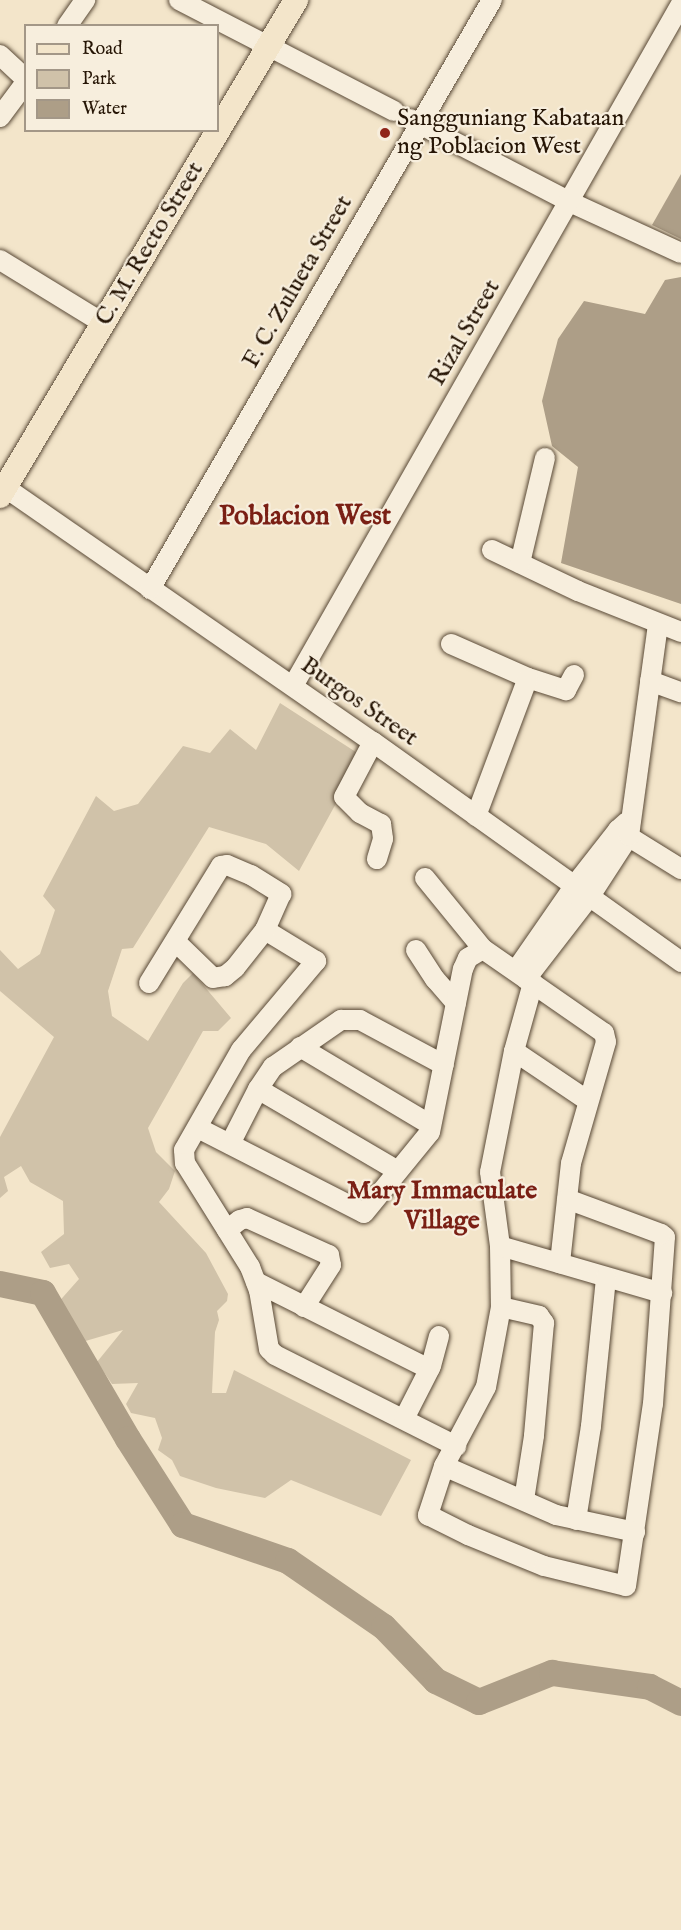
<!DOCTYPE html>
<html>
<head>
<meta charset="utf-8">
<style>
  body { margin:0 }
  #map { position:relative; width:681px; height:1930px; overflow:hidden; background:#f3e5ca; font-family:"IM FELL English",serif }
  div>[style] { position:absolute }
  .green>* { inset:0; background:#d0c2a9 }
  .water>* { inset:0; background:#ad9e87 }
  .river>* { height:26px; margin:-13px; padding:0 13px; transform-origin:13px; border-radius:13px; background:#ad9e87 }
  .roads { filter:drop-shadow(0 0 2px #594936) drop-shadow(0 0 2px #594936) }
  .minor>* { height:20px; margin:-10px; padding:0 10px; transform-origin:10px; border-radius:10px; background:#f7eedd }
  .major>* { height:24px; margin:-12px; padding:0 12px; transform-origin:12px; border-radius:12px; background:#f3e5ca }
  .dots>* { width:16px; height:16px; translate:-50% -50%; box-sizing:border-box; border:3px solid #f7eedd; border-radius:50% }
  span { translate:-50% -50%; white-space:nowrap; text-align:center; line-height:1.15; -webkit-text-stroke:4.5px #f7eedd; paint-order:stroke }
  .poi-label { font-size:24px; color:#261505 }
  .left { translate:0 -50%; text-align:left }
  .street-label { font-size:24px; color:#261505 }
  .neighbourhood-label { font-size:26px; color:#7a1f14; font-weight:700 }
  .quarter-label { font-size:27px; color:#7a1f14; font-weight:700 }
  .legend { position:absolute; left:24px; top:24px; width:195px; height:108px; box-sizing:border-box; background:#f7eedd; border:2px solid #a39787; margin:0; padding:8px 10px; list-style:none; font-size:18px; color:#261505 }
  .legend li { display:flex; align-items:center; gap:12px; height:30px }
  .legend b { width:30px; border:2px solid #a39787 }
</style>
</head>
<body>
<div id="map">
  <div class="green">
    <div style="clip-path:polygon(280px 703px,362px 756px,299px 871px,266px 844px,209px 827px,133px 948px,122px 949px,108px 991px,112px 1016px,148px 1041px,183px 983px,193px 973px,231px 1018px,218px 1031px,203px 1031px,148px 1128px,156px 1152px,175px 1171px,169px 1189px,159px 1202px,206px 1253px,228px 1294px,227px 1301px,217px 1311px,219px 1320px,215px 1332px,212px 1393px,226px 1393px,234px 1370px,411px 1460px,381px 1516px,291px 1480px,265px 1498px,216px 1488px,180px 1476px,172px 1460px,158px 1450px,162px 1438px,155px 1418px,131px 1413px,126px 1404px,138px 1383px,112px 1384px,97px 1362px,123px 1330px,65px 1347px,48px 1314px,79px 1279px,69px 1264px,50px 1268px,41px 1252px,64px 1234px,63px 1201px,30px 1182px,21px 1166px,4px 1177px,8px 1191px,0 1198px,0 1137px,54px 1037px,0 991px,0 950px,18px 969px,40px 954px,55px 910px,43px 896px,96px 796px,114px 811px,138px 804px,183px 746px,210px 753px,230px 729px,256px 750px)"></div>
  </div>
  <div class="water">
    <div style="clip-path:polygon(681px 174px,681px 239px,652px 225px)"></div>
    <div style="clip-path:polygon(681px 277px,681px 604px,561px 563px,578px 467px,552px 446px,542px 401px,558px 339px,584px 301px,645px 314px,665px 280px)"></div>
  </div>
  <div class="river">
    <div style="left:0;top:1284px;width:44px;rotate:11.8deg"></div>
    <div style="left:43px;top:1293px;width:169px;rotate:59.8deg"></div>
    <div style="left:128px;top:1439px;width:102px;rotate:57.4deg"></div>
    <div style="left:183px;top:1525px;width:111px;rotate:18.9deg"></div>
    <div style="left:288px;top:1561px;width:116px;rotate:34.5deg"></div>
    <div style="left:384px;top:1627px;width:75px;rotate:46.1deg"></div>
    <div style="left:436px;top:1681px;width:48px;rotate:26deg"></div>
    <div style="left:479px;top:1702px;width:79px;rotate:-21.7deg"></div>
    <div style="left:552px;top:1673px;width:99px;rotate:8.1deg"></div>
    <div style="left:650px;top:1687px;width:35px;rotate:27deg"></div>
  </div>
  <div class="roads">
    <div class="minor">
      <div style="left:179px;top:0;width:242px;rotate:27.3deg"></div>
      <div style="left:67px;top:26px;width:32px;rotate:-55deg"></div>
      <div style="left:0;top:55px;width:35px;rotate:43deg"></div>
      <div style="left:0;top:117px;width:44px;rotate:-53.4deg"></div>
      <div style="left:410px;top:119px;width:180px;rotate:27.4deg"></div>
      <div style="left:570px;top:202px;width:122px;rotate:24.7deg"></div>
      <div style="left:0;top:260px;width:121px;rotate:31.5deg"></div>
      <div style="left:0;top:484px;width:454px;rotate:34.7deg"></div>
      <div style="left:373px;top:742px;width:379px;rotate:35.5deg"></div>
      <div style="left:492px;top:550px;width:95px;rotate:25.5deg"></div>
      <div style="left:578px;top:591px;width:111px;rotate:21.7deg"></div>
      <div style="left:520px;top:563px;width:108px;rotate:-76.6deg"></div>
      <div style="left:150px;top:589px;width:681px;rotate:-59.86deg"></div>
      <div style="left:451px;top:644px;width:84px;rotate:23.8deg"></div>
      <div style="left:528px;top:678px;width:40px;rotate:18deg"></div>
      <div style="left:566px;top:690px;width:17px;rotate:-62deg"></div>
      <div style="left:650px;top:681px;width:33px;rotate:20deg"></div>
      <div style="left:293px;top:686px;width:785px;rotate:-60.36deg"></div>
      <div style="left:373px;top:742px;width:62px;rotate:117.8deg"></div>
      <div style="left:344px;top:797px;width:23px;rotate:45deg"></div>
      <div style="left:360px;top:813px;width:24px;rotate:28deg"></div>
      <div style="left:381px;top:824px;width:15px;rotate:82deg"></div>
      <div style="left:383px;top:839px;width:21px;rotate:107deg"></div>
      <div style="left:476px;top:816px;width:147px;rotate:-69.4deg"></div>
      <div style="left:618px;top:830px;width:74px;rotate:31.8deg"></div>
      <div style="left:425px;top:878px;width:92px;rotate:50.8deg"></div>
      <div style="left:483px;top:949px;width:147px;rotate:34.8deg"></div>
      <div style="left:604px;top:1033px;width:9px;rotate:77deg"></div>
      <div style="left:606px;top:1042px;width:126px;rotate:106.1deg"></div>
      <div style="left:571px;top:1163px;width:101px;rotate:96.3deg"></div>
      <div style="left:265px;top:930px;width:60px;rotate:31.3deg"></div>
      <div style="left:316px;top:961px;width:116px;rotate:130.1deg"></div>
      <div style="left:241px;top:1050px;width:115px;rotate:119.7deg"></div>
      <div style="left:184px;top:1150px;width:13px;rotate:86deg"></div>
      <div style="left:185px;top:1163px;width:123px;rotate:58deg"></div>
      <div style="left:250px;top:1267px;width:25px;rotate:69deg"></div>
      <div style="left:259px;top:1290px;width:60px;rotate:80.4deg"></div>
      <div style="left:269px;top:1349px;width:8px;rotate:45deg"></div>
      <div style="left:275px;top:1355px;width:203px;rotate:26.7deg"></div>
      <div style="left:416px;top:950px;width:35px;rotate:57deg"></div>
      <div style="left:435px;top:979px;width:32px;rotate:49deg"></div>
      <div style="left:519px;top:966px;width:98px;rotate:-55.3deg"></div>
      <div style="left:575px;top:885px;width:70px;rotate:-52deg"></div>
      <div style="left:618px;top:830px;width:12px;rotate:-42deg"></div>
      <div style="left:526px;top:979px;width:105px;rotate:-52.4deg"></div>
      <div style="left:590px;top:896px;width:72px;rotate:-57deg"></div>
      <div style="left:629px;top:836px;width:214px;rotate:-82.2deg"></div>
      <div style="left:149px;top:983px;width:137px;rotate:-58.4deg"></div>
      <div style="left:221px;top:866px;width:6px;rotate:-9deg"></div>
      <div style="left:227px;top:865px;width:26px;rotate:23deg"></div>
      <div style="left:251px;top:875px;width:36px;rotate:32deg"></div>
      <div style="left:281px;top:894px;width:39px;rotate:114deg"></div>
      <div style="left:265px;top:930px;width:48px;rotate:128.3deg"></div>
      <div style="left:235px;top:968px;width:13px;rotate:141deg"></div>
      <div style="left:225px;top:976px;width:12px;rotate:171deg"></div>
      <div style="left:213px;top:978px;width:50px;rotate:-135.8deg"></div>
      <div style="left:533px;top:983px;width:71px;rotate:105.6deg"></div>
      <div style="left:514px;top:1051px;width:123px;rotate:101.2deg"></div>
      <div style="left:490px;top:1172px;width:75px;rotate:82.3deg"></div>
      <div style="left:500px;top:1246px;width:61px;rotate:89.1deg"></div>
      <div style="left:501px;top:1307px;width:81px;rotate:100.6deg"></div>
      <div style="left:486px;top:1387px;width:89px;rotate:118deg"></div>
      <div style="left:444px;top:1466px;width:52px;rotate:108.1deg"></div>
      <div style="left:428px;top:1515px;width:45px;rotate:26.6deg"></div>
      <div style="left:468px;top:1535px;width:82px;rotate:22.2deg"></div>
      <div style="left:544px;top:1566px;width:84px;rotate:13.7deg"></div>
      <div style="left:626px;top:1586px;width:184px;rotate:-81.6deg"></div>
      <div style="left:653px;top:1404px;width:167px;rotate:-85.9deg"></div>
      <div style="left:665px;top:1237px;width:5px;rotate:-143deg"></div>
      <div style="left:661px;top:1234px;width:100px;rotate:-159.6deg"></div>
      <div style="left:300px;top:1047px;width:152px;rotate:30.8deg"></div>
      <div style="left:514px;top:1051px;width:89px;rotate:34deg"></div>
      <div style="left:258px;top:1089px;width:162px;rotate:30.4deg"></div>
      <div style="left:198px;top:1128px;width:186px;rotate:27.1deg"></div>
      <div style="left:364px;top:1213px;width:104px;rotate:-50.8deg"></div>
      <div style="left:430px;top:1132px;width:166px;rotate:-78.6deg"></div>
      <div style="left:463px;top:969px;width:12px;rotate:-66deg"></div>
      <div style="left:468px;top:958px;width:17px;rotate:-31deg"></div>
      <div style="left:230px;top:1144px;width:62px;rotate:-63deg"></div>
      <div style="left:258px;top:1089px;width:27px;rotate:-56deg"></div>
      <div style="left:273px;top:1067px;width:83px;rotate:-34.7deg"></div>
      <div style="left:341px;top:1020px;width:19px"></div>
      <div style="left:360px;top:1020px;width:95px;rotate:28.2deg"></div>
      <div style="left:227px;top:1230px;width:16px;rotate:-38deg"></div>
      <div style="left:240px;top:1220px;width:7px;rotate:-16deg"></div>
      <div style="left:247px;top:1218px;width:90px;rotate:24.3deg"></div>
      <div style="left:329px;top:1255px;width:10px;rotate:79deg"></div>
      <div style="left:331px;top:1265px;width:50px;rotate:122.7deg"></div>
      <div style="left:500px;top:1246px;width:169px;rotate:16.2deg"></div>
      <div style="left:256px;top:1282px;width:194px;rotate:26.7deg"></div>
      <div style="left:501px;top:1307px;width:39px;rotate:13deg"></div>
      <div style="left:539px;top:1316px;width:9px;rotate:54deg"></div>
      <div style="left:544px;top:1323px;width:113px;rotate:95.1deg"></div>
      <div style="left:534px;top:1436px;width:65px;rotate:98.9deg"></div>
      <div style="left:404px;top:1419px;width:59px;rotate:-63deg"></div>
      <div style="left:431px;top:1366px;width:31px;rotate:-75deg"></div>
      <div style="left:444px;top:1466px;width:122px;rotate:23.6deg"></div>
      <div style="left:556px;top:1515px;width:81px;rotate:12.1deg"></div>
      <div style="left:576px;top:1520px;width:95px;rotate:-80.9deg"></div>
      <div style="left:591px;top:1426px;width:149px;rotate:-84.2deg"></div>
    </div>
    <div class="major">
      <div style="left:0;top:496px;width:578px;rotate:-59.17deg"></div>
    </div>
  </div>
  <div class="dots">
    <div style="left:385px;top:133px;background:#8f2418"></div>
  </div>
  <div class="poi-label">
    <span class="left" style="left:397px;top:133px">Sangguniang Kabataan<br>ng Poblacion West</span>
  </div>
  <div class="street-label">
    <span style="left:150px;top:244px;rotate:-59deg">C. M. Recto Street</span>
    <span style="left:298px;top:282px;rotate:-60deg">F. C. Zulueta Street</span>
    <span style="left:465px;top:333px;rotate:-60deg">Rizal Street</span>
    <span style="left:359px;top:702px;rotate:35deg">Burgos Street</span>
  </div>
  <div class="neighbourhood-label">
    <span style="left:442px;top:1206px">Mary Immaculate<br>Village</span>
  </div>
  <div class="quarter-label">
    <span style="left:305px;top:518px">Poblacion West</span>
  </div>
  <ul class="legend">
  <li><b style="height:8px;background:#f3e5ca"></b>Road</li>
  <li><b style="height:16px;background:#d0c2a9"></b>Park</li>
  <li><b style="height:16px;background:#ad9e87"></b>Water</li>
  </ul>
</div>
</body>
</html>
